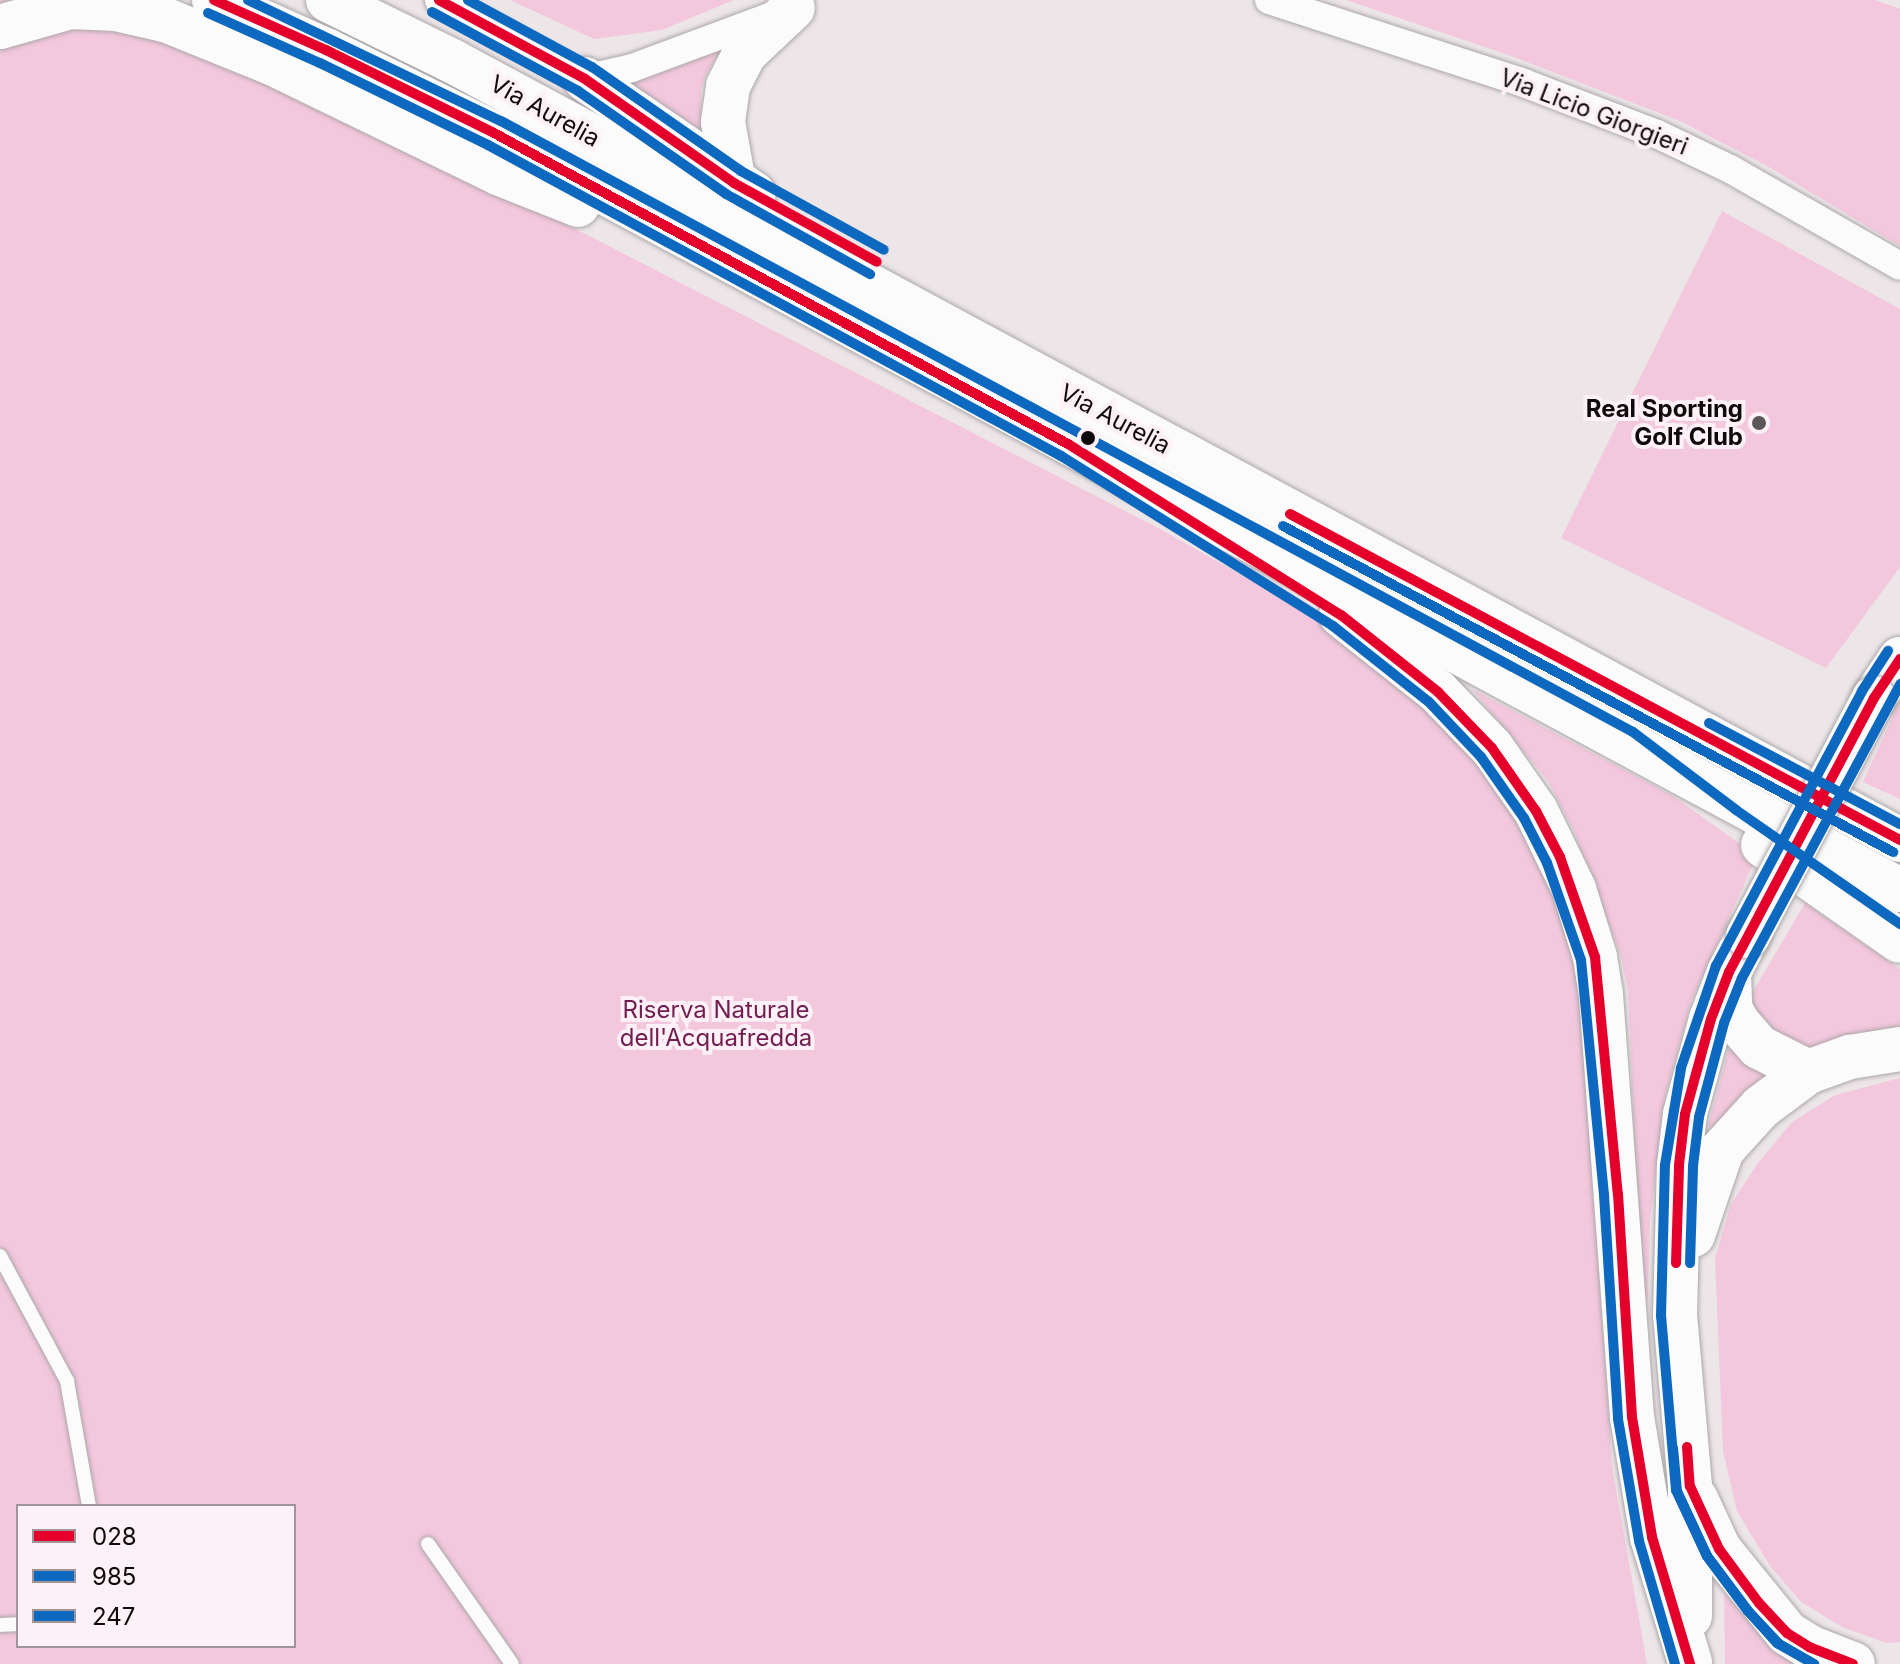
<!DOCTYPE html>
<html>
<head>
<meta charset="utf-8">
<style>
  body { margin:0 }
  #map { position:relative; width:1900px; height:1664px; overflow:hidden; background:#ece6e9; font-family:Inter,sans-serif }
  div>[style] { position:absolute }
  .green>* { inset:0; background:#f3c7dc }
  .roads { filter:drop-shadow(0 0 2px #aca7a9) drop-shadow(0 0 2px #aca7a9) }
  .lane>* { height:14px; margin:-7px; padding:0 7px; transform-origin:7px; border-radius:7px; background:#fcfbfc }
  .street>* { height:28px; margin:-14px; padding:0 14px; transform-origin:14px; border-radius:14px; background:#fcfbfc }
  .highway>* { height:44px; margin:-22px; padding:0 22px; transform-origin:22px; border-radius:22px; background:#fcfbfc }
  .bridges { filter:drop-shadow(0 0 2px #aca7a9) drop-shadow(0 0 2px #aca7a9) }
  .highway-bridge>* { height:44px; margin:-22px; padding:0 22px; transform-origin:22px; border-radius:22px; background:#fcfbfc }
  .bus-1>* { height:10px; margin:-5px; padding:0 5px; transform-origin:5px; border-radius:5px; background:#e4002b }
  .bus-2>* { height:10px; margin:-5px; padding:0 5px; transform-origin:5px; border-radius:5px; background:#0c69bf }
  .bus-3>* { height:10px; margin:-5px; padding:0 5px; transform-origin:5px; border-radius:5px; background:#0c69bf }
  .dots>* { width:22px; height:22px; translate:-50% -50%; box-sizing:border-box; border:4px solid #fdf0f6; border-radius:50% }
  span { translate:-50% -50%; white-space:nowrap; text-align:center; line-height:1.15; -webkit-text-stroke:8px #fdf0f6; paint-order:stroke }
  .street-label { font-size:24px; color:#0f0b0d }
  .poi-label { font-size:24px; color:#0f0b0d; font-weight:700 }
  .right { translate:-100% -50%; text-align:right }
  .park-label { font-size:24px; color:#721c4f }
  .legend { position:absolute; left:16px; top:1504px; width:280px; height:144px; box-sizing:border-box; background:#fdf0f6; border:2px solid #9e9499; margin:0; padding:10px 14px; list-style:none; font-size:24px; color:#0f0b0d }
  .legend li { display:flex; align-items:center; gap:16px; height:40px }
  .legend b { width:40px; border:2px solid #9e9499 }
</style>
</head>
<body>
<div id="map">
  <div class="green">
    <div style="clip-path:polygon(evenodd,0 0,111px 0,562px 222px,1158px 528px,1304px 610px,1409px 688px,1498px 786px,1544px 865px,1567px 934px,1582px 1003px,1612px 1467px,1647px 1664px,0 1664px,0 0,18px 1506px,294px 1506px,294px 1646px,18px 1646px,18px 1506px)"></div>
    <div style="clip-path:polygon(510px 0,734px 0,662px 30px,594px 39px)"></div>
    <div style="clip-path:polygon(1346px 0,1875px 0,1900px 9px,1900px 246px,1767px 166px,1680px 121px,1511px 56px)"></div>
    <div style="clip-path:polygon(728px 39px,707px 72px,701px 90px,701px 136px,617px 86px)"></div>
    <div style="clip-path:polygon(1722px 211px,1900px 309px,1900px 567px,1826px 668px,1561px 538px)"></div>
    <div style="clip-path:polygon(1472px 689px,1673px 796px,1757px 856px,1691px 1002px,1665px 1096px,1650px 1220px,1648px 1298px,1641px 1298px,1628px 990px,1621px 956px,1573px 829px,1548px 781px)"></div>
    <div style="clip-path:polygon(1900px 701px,1900px 799px,1863px 782px)"></div>
    <div style="clip-path:polygon(1805px 903px,1900px 969px,1900px 1026px,1812px 1047px,1795px 1045px,1778px 1041px,1747px 1002px)"></div>
    <div style="clip-path:polygon(1731px 1041px,1771px 1076px,1717px 1130px,1708px 1126px)"></div>
    <div style="clip-path:polygon(1900px 1078px,1900px 1642px,1887px 1643px,1844px 1628px,1801px 1602px,1770px 1566px,1737px 1511px,1723px 1451px,1715px 1258px,1731px 1204px,1758px 1163px,1792px 1122px,1835px 1095px)"></div>
    <div style="clip-path:polygon(1724px 1593px,1777px 1652px,1800px 1664px,1725px 1664px)"></div>
  </div>
  <div class="roads">
    <div class="lane">
      <div style="left:0;top:1256px;width:142px;rotate:61.8deg"></div>
      <div style="left:67px;top:1381px;width:127px;rotate:80deg"></div>
      <div style="left:428px;top:1544px;width:146px;rotate:55deg"></div>
      <div style="left:0;top:1625px;width:18px;rotate:-3deg"></div>
    </div>
    <div class="street">
      <div style="left:439px;top:0;width:166px;rotate:28.4deg"></div>
      <div style="left:585px;top:79px;width:48px;rotate:-13.2deg"></div>
      <div style="left:632px;top:68px;width:149px;rotate:-20.4deg"></div>
      <div style="left:1269px;top:0;width:268px;rotate:18deg"></div>
      <div style="left:1524px;top:83px;width:142px;rotate:21deg"></div>
      <div style="left:1657px;top:134px;width:83px;rotate:25.6deg"></div>
      <div style="left:1732px;top:170px;width:193px;rotate:29.7deg"></div>
    </div>
    <div class="highway">
      <div style="left:214px;top:0;width:123px;rotate:24.1deg"></div>
      <div style="left:326px;top:50px;width:187px;rotate:26.3deg"></div>
      <div style="left:494px;top:133px;width:1597px;rotate:28.3deg"></div>
      <div style="left:328px;top:0;width:140px;rotate:26.2deg"></div>
      <div style="left:454px;top:62px;width:1642px;rotate:28.28deg"></div>
      <div style="left:0;top:27px;width:73px;rotate:-15.9deg"></div>
      <div style="left:70px;top:7px;width:46px;rotate:2.5deg"></div>
      <div style="left:116px;top:9px;width:53px;rotate:13deg"></div>
      <div style="left:168px;top:21px;width:114px;rotate:22.1deg"></div>
      <div style="left:274px;top:64px;width:249px;rotate:25.9deg"></div>
      <div style="left:498px;top:173px;width:86px;rotate:21.8deg"></div>
      <div style="left:585px;top:79px;width:204px;rotate:34.2deg"></div>
      <div style="left:734px;top:183px;width:62px;rotate:-100.2deg"></div>
      <div style="left:723px;top:122px;width:36px;rotate:-82deg"></div>
      <div style="left:728px;top:86px;width:36px;rotate:-63deg"></div>
      <div style="left:744px;top:54px;width:67px;rotate:-43.2deg"></div>
      <div style="left:1341px;top:615px;width:124px;rotate:38.4deg"></div>
      <div style="left:1438px;top:692px;width:78px;rotate:46deg"></div>
      <div style="left:1492px;top:748px;width:77px;rotate:55.1deg"></div>
      <div style="left:1536px;top:811px;width:87px;rotate:64deg"></div>
      <div style="left:1574px;top:889px;width:71px;rotate:72.8deg"></div>
      <div style="left:1595px;top:957px;width:38px;rotate:81deg"></div>
      <div style="left:1601px;top:995px;width:423px;rotate:85.8deg"></div>
      <div style="left:1632px;top:1417px;width:122px;rotate:80.5deg"></div>
      <div style="left:1652px;top:1537px;width:131px;rotate:73.1deg"></div>
      <div style="left:1874px;top:698px;width:47px;rotate:-56.3deg"></div>
      <div style="left:1763px;top:845px;width:167px;rotate:35deg"></div>
      <div style="left:1729px;top:972px;width:36px;rotate:88deg"></div>
      <div style="left:1730px;top:1008px;width:17px;rotate:62deg"></div>
      <div style="left:1738px;top:1023px;width:32px;rotate:49deg"></div>
      <div style="left:1759px;top:1047px;width:55px;rotate:27deg"></div>
      <div style="left:1693px;top:1235px;width:90px;rotate:-71.2deg"></div>
      <div style="left:1722px;top:1150px;width:58px;rotate:-47.8deg"></div>
      <div style="left:1761px;top:1107px;width:59px;rotate:-36.7deg"></div>
      <div style="left:1808px;top:1072px;width:45px;rotate:-19.7deg"></div>
      <div style="left:1850px;top:1057px;width:51px;rotate:-9.1deg"></div>
      <div style="left:1696px;top:1499px;width:55px;rotate:65.3deg"></div>
      <div style="left:1719px;top:1549px;width:108px;rotate:51deg"></div>
      <div style="left:1787px;top:1633px;width:26px;rotate:32deg"></div>
      <div style="left:1809px;top:1647px;width:47px;rotate:21.1deg"></div>
      <div style="left:1690px;top:1616px;width:130px;rotate:-90deg"></div>
      <div style="left:1690px;top:1486px;width:172px;rotate:-95deg"></div>
      <div style="left:1675px;top:1315px;width:150px;rotate:-88.5deg"></div>
      <div style="left:1679px;top:1165px;width:51px;rotate:-83.3deg"></div>
      <div style="left:1685px;top:1114px;width:98px;rotate:-74.7deg"></div>
      <div style="left:1711px;top:1019px;width:50px;rotate:-69deg"></div>
      <div style="left:1729px;top:972px;width:41px;rotate:-62.2deg"></div>
    </div>
  </div>
  <div class="bridges">
    <div class="highway-bridge">
      <div style="left:1748px;top:936px;width:269px;rotate:-62.1deg"></div>
    </div>
  </div>
  <div class="bus-1">
    <div style="left:214px;top:0;width:123px;rotate:24.1deg"></div>
    <div style="left:326px;top:50px;width:187px;rotate:26.3deg"></div>
    <div style="left:494px;top:133px;width:653px;rotate:28.45deg"></div>
    <div style="left:1068px;top:444px;width:322px;rotate:32.1deg"></div>
    <div style="left:1341px;top:615px;width:124px;rotate:38.4deg"></div>
    <div style="left:1438px;top:692px;width:78px;rotate:46deg"></div>
    <div style="left:1492px;top:748px;width:77px;rotate:55.1deg"></div>
    <div style="left:1536px;top:811px;width:52px;rotate:62.4deg"></div>
    <div style="left:1560px;top:857px;width:106px;rotate:70.7deg"></div>
    <div style="left:1595px;top:957px;width:238px;rotate:84.5deg"></div>
    <div style="left:1618px;top:1194px;width:223px;rotate:86.4deg"></div>
    <div style="left:1632px;top:1417px;width:122px;rotate:80.5deg"></div>
    <div style="left:1652px;top:1537px;width:133px;rotate:73.3deg"></div>
    <div style="left:439px;top:0;width:166px;rotate:28.4deg"></div>
    <div style="left:585px;top:79px;width:182px;rotate:34.9deg"></div>
    <div style="left:734px;top:183px;width:163px;rotate:28.9deg"></div>
    <div style="left:1290px;top:514px;width:692px;rotate:28.12deg"></div>
    <div style="left:1676px;top:1263px;width:98px;rotate:-88.2deg"></div>
    <div style="left:1679px;top:1165px;width:51px;rotate:-83.3deg"></div>
    <div style="left:1685px;top:1114px;width:98px;rotate:-74.7deg"></div>
    <div style="left:1711px;top:1019px;width:50px;rotate:-69deg"></div>
    <div style="left:1729px;top:972px;width:310px;rotate:-62.1deg"></div>
    <div style="left:1874px;top:698px;width:47px;rotate:-56.3deg"></div>
    <div style="left:1687px;top:1447px;width:39px;rotate:86deg"></div>
    <div style="left:1690px;top:1486px;width:69px;rotate:65.3deg"></div>
    <div style="left:1719px;top:1549px;width:67px;rotate:53.5deg"></div>
    <div style="left:1759px;top:1603px;width:41px;rotate:47deg"></div>
    <div style="left:1787px;top:1633px;width:26px;rotate:32deg"></div>
    <div style="left:1809px;top:1647px;width:47px;rotate:21.1deg"></div>
  </div>
  <div class="bus-2">
    <div style="left:432px;top:12px;width:166px;rotate:28.4deg"></div>
    <div style="left:578px;top:91px;width:180px;rotate:34.8deg"></div>
    <div style="left:726px;top:194px;width:165px;rotate:29.1deg"></div>
    <div style="left:208px;top:13px;width:123px;rotate:24.1deg"></div>
    <div style="left:320px;top:63px;width:187px;rotate:26deg"></div>
    <div style="left:488px;top:145px;width:652px;rotate:28.49deg"></div>
    <div style="left:1061px;top:456px;width:321px;rotate:32deg"></div>
    <div style="left:1333px;top:626px;width:122px;rotate:38.4deg"></div>
    <div style="left:1429px;top:702px;width:76px;rotate:46.6deg"></div>
    <div style="left:1481px;top:757px;width:75px;rotate:54.8deg"></div>
    <div style="left:1524px;top:818px;width:51px;rotate:62.9deg"></div>
    <div style="left:1547px;top:863px;width:103px;rotate:70.7deg"></div>
    <div style="left:1581px;top:960px;width:236px;rotate:84.4deg"></div>
    <div style="left:1604px;top:1195px;width:224px;rotate:86.4deg"></div>
    <div style="left:1618px;top:1419px;width:124px;rotate:80.2deg"></div>
    <div style="left:1639px;top:1541px;width:128px;rotate:73.7deg"></div>
    <div style="left:1283px;top:526px;width:692px;rotate:28.12deg"></div>
    <div style="left:1690px;top:1263px;width:97px;rotate:-88.2deg"></div>
    <div style="left:1693px;top:1166px;width:49px;rotate:-83deg"></div>
    <div style="left:1699px;top:1117px;width:97px;rotate:-75.1deg"></div>
    <div style="left:1724px;top:1023px;width:48px;rotate:-68.2deg"></div>
    <div style="left:1742px;top:978px;width:334px;rotate:-61.7deg"></div>
    <div style="left:1673px;top:1448px;width:43px;rotate:84.7deg"></div>
    <div style="left:1677px;top:1491px;width:72px;rotate:65.2deg"></div>
    <div style="left:1707px;top:1556px;width:69px;rotate:53.3deg"></div>
    <div style="left:1748px;top:1611px;width:43px;rotate:47.8deg"></div>
    <div style="left:1777px;top:1643px;width:43px;rotate:29.6deg"></div>
  </div>
  <div class="bus-3">
    <div style="left:248px;top:0;width:280px;rotate:25.6deg"></div>
    <div style="left:501px;top:121px;width:1286px;rotate:28.36deg"></div>
    <div style="left:1633px;top:732px;width:129px;rotate:37.1deg"></div>
    <div style="left:1736px;top:810px;width:200px;rotate:34.8deg"></div>
    <div style="left:468px;top:0;width:141px;rotate:28.4deg"></div>
    <div style="left:592px;top:67px;width:182px;rotate:34.9deg"></div>
    <div style="left:741px;top:171px;width:163px;rotate:28.9deg"></div>
    <div style="left:1709px;top:723px;width:216px;rotate:27.9deg"></div>
    <div style="left:1814px;top:1664px;width:40px;rotate:-150.3deg"></div>
    <div style="left:1779px;top:1644px;width:45px;rotate:-133.2deg"></div>
    <div style="left:1748px;top:1611px;width:69px;rotate:-126.7deg"></div>
    <div style="left:1707px;top:1556px;width:73px;rotate:-115.2deg"></div>
    <div style="left:1676px;top:1490px;width:175px;rotate:-94.9deg"></div>
    <div style="left:1661px;top:1316px;width:151px;rotate:-88.5deg"></div>
    <div style="left:1665px;top:1165px;width:98px;rotate:-80.6deg"></div>
    <div style="left:1681px;top:1068px;width:108px;rotate:-71.1deg"></div>
    <div style="left:1716px;top:966px;width:311px;rotate:-62deg"></div>
    <div style="left:1862px;top:691px;width:48px;rotate:-57deg"></div>
  </div>
  <div class="dots">
    <div style="left:1759px;top:423px;background:#5c585a"></div>
    <div style="left:1088px;top:438px;background:#0f0b0d"></div>
  </div>
  <div class="street-label">
    <span style="left:545px;top:111px;rotate:29deg">Via Aurelia</span>
    <span style="left:1594px;top:112px;rotate:21deg">Via Licio Giorgieri</span>
    <span style="left:1115px;top:419px;rotate:28deg">Via Aurelia</span>
  </div>
  <div class="poi-label">
    <span class="right" style="left:1743px;top:423px">Real Sporting<br>Golf Club</span>
  </div>
  <div class="park-label">
    <span style="left:716px;top:1024px">Riserva Naturale<br>dell'Acquafredda</span>
  </div>
  <ul class="legend">
  <li><b style="height:10px;background:#e4002b"></b>028</li>
  <li><b style="height:10px;background:#0c69bf"></b>985</li>
  <li><b style="height:10px;background:#0c69bf"></b>247</li>
  </ul>
</div>
</body>
</html>
